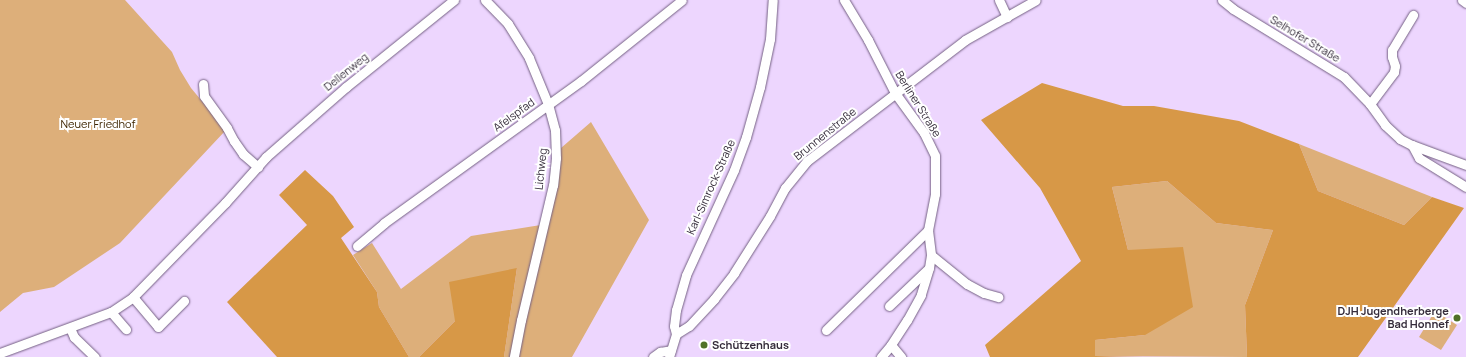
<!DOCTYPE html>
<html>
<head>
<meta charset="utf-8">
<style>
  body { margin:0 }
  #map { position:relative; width:1466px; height:357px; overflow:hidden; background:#edd6fe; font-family:Manrope,sans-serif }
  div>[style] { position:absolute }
  .green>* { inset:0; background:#ddaf7a }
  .forest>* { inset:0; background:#d79847 }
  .roads { filter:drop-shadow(0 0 1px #746083) drop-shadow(0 0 1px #746083) }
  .minor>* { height:9px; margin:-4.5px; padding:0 4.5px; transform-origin:4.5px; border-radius:4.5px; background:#fff }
  .dots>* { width:11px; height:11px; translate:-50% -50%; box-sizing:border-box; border:2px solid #fff; border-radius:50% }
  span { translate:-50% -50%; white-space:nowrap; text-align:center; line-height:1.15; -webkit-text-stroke:4px #fff; paint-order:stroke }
  .street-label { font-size:11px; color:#352c3b }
  .park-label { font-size:11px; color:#3d2401 }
  .poi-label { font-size:11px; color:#352c3b; font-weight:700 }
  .right { translate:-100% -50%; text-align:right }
  .left { translate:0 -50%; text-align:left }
</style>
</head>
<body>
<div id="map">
  <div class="green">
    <div style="clip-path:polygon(0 0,125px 0,172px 52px,180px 70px,191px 88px,226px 130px,120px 243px,54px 287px,23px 293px,0 312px)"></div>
    <div style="clip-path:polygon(591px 122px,649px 220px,572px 357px,504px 357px,517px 268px,455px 321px,419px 357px,409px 357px,379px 307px,377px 292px,353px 255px,372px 243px,401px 289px,471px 236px,547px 224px,557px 185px,561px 148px)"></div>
    <div style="clip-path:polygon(1299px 144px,1432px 197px,1404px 225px,1318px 191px)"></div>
    <div style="clip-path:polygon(1167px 181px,1216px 223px,1273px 230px,1245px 305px,1247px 357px,1094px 356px,1095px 340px,1145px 335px,1128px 250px,1112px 187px)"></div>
    <div style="clip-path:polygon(1435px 311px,1457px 325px,1441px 350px,1419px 337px)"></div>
  </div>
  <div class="forest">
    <div style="clip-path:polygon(1042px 83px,1123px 106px,1154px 106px,1239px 121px,1299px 144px,1318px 191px,1404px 225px,1432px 197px,1464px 208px,1358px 357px,1247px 357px,1245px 305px,1273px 230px,1216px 223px,1167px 181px,1112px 187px,1128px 250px,1183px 247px,1193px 307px,1145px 335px,1095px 340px,1095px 356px,1143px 357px,990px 357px,985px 345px,1081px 261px,1040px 188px,981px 120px)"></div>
    <div style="clip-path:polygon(305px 170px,333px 196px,354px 227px,341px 238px,377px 292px,379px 307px,409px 357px,277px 357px,227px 302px,307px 225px,279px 195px)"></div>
    <div style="clip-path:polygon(517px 268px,504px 357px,419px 357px,455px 321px,449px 282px)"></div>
  </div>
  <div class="roads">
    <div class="minor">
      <div style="left:485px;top:0;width:33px;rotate:46deg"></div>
      <div style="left:508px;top:24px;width:40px;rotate:58deg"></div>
      <div style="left:529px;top:58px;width:50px;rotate:67.6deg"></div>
      <div style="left:548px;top:104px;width:27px;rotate:75deg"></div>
      <div style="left:555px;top:130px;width:28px;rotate:88deg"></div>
      <div style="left:556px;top:158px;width:27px;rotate:96deg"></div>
      <div style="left:553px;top:185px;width:139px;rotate:103.3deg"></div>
      <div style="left:521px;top:320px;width:38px;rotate:101deg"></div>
      <div style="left:844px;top:0;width:47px;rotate:59deg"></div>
      <div style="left:868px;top:40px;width:59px;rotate:63deg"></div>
      <div style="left:895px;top:93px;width:49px;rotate:54.1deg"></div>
      <div style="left:924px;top:133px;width:25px;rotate:64deg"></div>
      <div style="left:935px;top:156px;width:38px;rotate:90deg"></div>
      <div style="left:935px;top:194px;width:37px;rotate:101deg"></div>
      <div style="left:928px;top:230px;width:25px;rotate:83deg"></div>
      <div style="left:931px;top:255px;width:13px;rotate:99deg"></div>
      <div style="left:929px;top:268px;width:28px;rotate:107deg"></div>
      <div style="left:921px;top:295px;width:29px;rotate:119deg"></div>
      <div style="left:907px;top:320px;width:30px;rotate:123deg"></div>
      <div style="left:891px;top:345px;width:16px;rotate:130deg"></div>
      <div style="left:999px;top:0;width:19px;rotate:65deg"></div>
      <div style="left:1222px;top:0;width:14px;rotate:39deg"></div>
      <div style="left:1233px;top:9px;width:130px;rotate:31.5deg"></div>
      <div style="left:1344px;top:77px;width:37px;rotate:46deg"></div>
      <div style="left:1370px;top:104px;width:26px;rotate:54deg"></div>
      <div style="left:1385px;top:125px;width:21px;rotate:43deg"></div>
      <div style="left:1400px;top:139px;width:13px;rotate:27deg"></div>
      <div style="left:1412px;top:145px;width:58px;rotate:20.3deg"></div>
      <div style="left:1462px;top:0;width:5px;rotate:37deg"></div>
      <div style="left:203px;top:84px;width:12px;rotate:85deg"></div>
      <div style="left:204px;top:96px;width:39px;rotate:54deg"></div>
      <div style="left:227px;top:128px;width:15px;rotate:62deg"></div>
      <div style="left:234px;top:141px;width:16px;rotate:55deg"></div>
      <div style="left:243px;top:154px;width:20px;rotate:41deg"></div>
      <div style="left:1370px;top:104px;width:40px;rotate:-53deg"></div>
      <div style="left:1394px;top:72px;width:6px;rotate:-81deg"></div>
      <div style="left:1395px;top:66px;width:9px;rotate:-108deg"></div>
      <div style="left:1392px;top:57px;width:7px;rotate:-90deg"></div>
      <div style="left:1392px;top:50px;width:41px;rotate:-59deg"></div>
      <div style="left:1412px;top:145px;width:15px;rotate:62deg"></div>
      <div style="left:1419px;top:158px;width:55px;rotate:31.7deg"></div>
      <div style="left:357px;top:246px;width:35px;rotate:-40deg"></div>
      <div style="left:384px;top:223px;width:243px;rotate:-35.8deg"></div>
      <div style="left:581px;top:81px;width:129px;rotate:-38.7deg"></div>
      <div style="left:931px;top:255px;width:46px;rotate:38.9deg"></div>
      <div style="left:967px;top:284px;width:19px;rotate:28deg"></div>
      <div style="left:984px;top:293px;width:15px;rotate:16deg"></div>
      <div style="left:133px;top:297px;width:39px;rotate:50deg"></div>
      <div style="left:158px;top:327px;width:37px;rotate:-45deg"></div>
      <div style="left:889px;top:306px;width:54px;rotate:-43.5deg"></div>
      <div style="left:111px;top:312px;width:23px;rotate:49deg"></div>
      <div style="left:70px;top:328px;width:10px;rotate:66deg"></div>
      <div style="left:74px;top:337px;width:29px;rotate:44deg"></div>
      <div style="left:826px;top:330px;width:143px;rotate:-44.4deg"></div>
      <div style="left:676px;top:334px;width:15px;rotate:-32deg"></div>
      <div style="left:689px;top:326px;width:37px;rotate:-47deg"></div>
      <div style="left:714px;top:299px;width:33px;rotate:-52deg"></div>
      <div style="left:734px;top:273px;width:67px;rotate:-57.7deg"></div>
      <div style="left:770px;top:216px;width:32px;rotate:-62deg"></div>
      <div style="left:785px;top:188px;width:35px;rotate:-51deg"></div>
      <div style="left:807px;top:161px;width:199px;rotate:-37.4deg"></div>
      <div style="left:965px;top:40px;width:81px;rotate:-29.4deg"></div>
      <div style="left:891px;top:345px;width:16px;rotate:50deg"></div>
      <div style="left:0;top:353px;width:118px;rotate:-20.3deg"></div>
      <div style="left:111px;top:312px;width:27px;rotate:-34deg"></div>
      <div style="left:133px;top:297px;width:132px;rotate:-45.6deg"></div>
      <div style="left:225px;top:203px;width:62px;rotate:-48.3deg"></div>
      <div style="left:266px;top:157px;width:106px;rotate:-41.2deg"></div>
      <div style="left:346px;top:87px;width:139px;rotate:-38.9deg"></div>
      <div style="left:653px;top:357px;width:9px;rotate:-36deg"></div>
      <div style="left:660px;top:352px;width:11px;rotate:-10deg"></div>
      <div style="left:669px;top:357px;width:24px;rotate:-73deg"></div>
      <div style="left:676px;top:334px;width:8px;rotate:-104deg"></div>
      <div style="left:674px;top:326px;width:16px;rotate:-83deg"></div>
      <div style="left:676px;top:310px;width:36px;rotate:-74deg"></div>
      <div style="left:686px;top:275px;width:115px;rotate:-65.4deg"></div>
      <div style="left:734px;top:170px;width:35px;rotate:-70deg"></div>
      <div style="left:746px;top:137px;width:52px;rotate:-74.4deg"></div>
      <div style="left:760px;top:87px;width:49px;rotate:-78.2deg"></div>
      <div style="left:770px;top:39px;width:39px;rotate:-86deg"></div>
    </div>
  </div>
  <div class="dots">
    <div style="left:1457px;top:318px;background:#507128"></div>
    <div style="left:704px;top:345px;background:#507128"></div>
  </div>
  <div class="street-label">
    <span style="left:1305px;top:39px;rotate:31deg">Selhofer Straße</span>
    <span style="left:346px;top:72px;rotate:-39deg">Dellenweg</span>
    <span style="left:918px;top:104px;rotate:58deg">Berliner Straße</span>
    <span style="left:514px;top:115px;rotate:-36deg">Afelspfad</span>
    <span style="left:825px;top:134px;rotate:-39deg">Brunnenstraße</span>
    <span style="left:541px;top:169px;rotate:-84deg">Lichweg</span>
    <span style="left:711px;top:187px;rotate:-66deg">Karl-Simrock-Straße</span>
  </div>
  <div class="park-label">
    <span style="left:98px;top:124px">Neuer Friedhof</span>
  </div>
  <div class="poi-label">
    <span class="right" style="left:1449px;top:318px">DJH Jugendherberge<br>Bad Honnef</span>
    <span class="left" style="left:712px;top:345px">Schützenhaus</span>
  </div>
</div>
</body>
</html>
